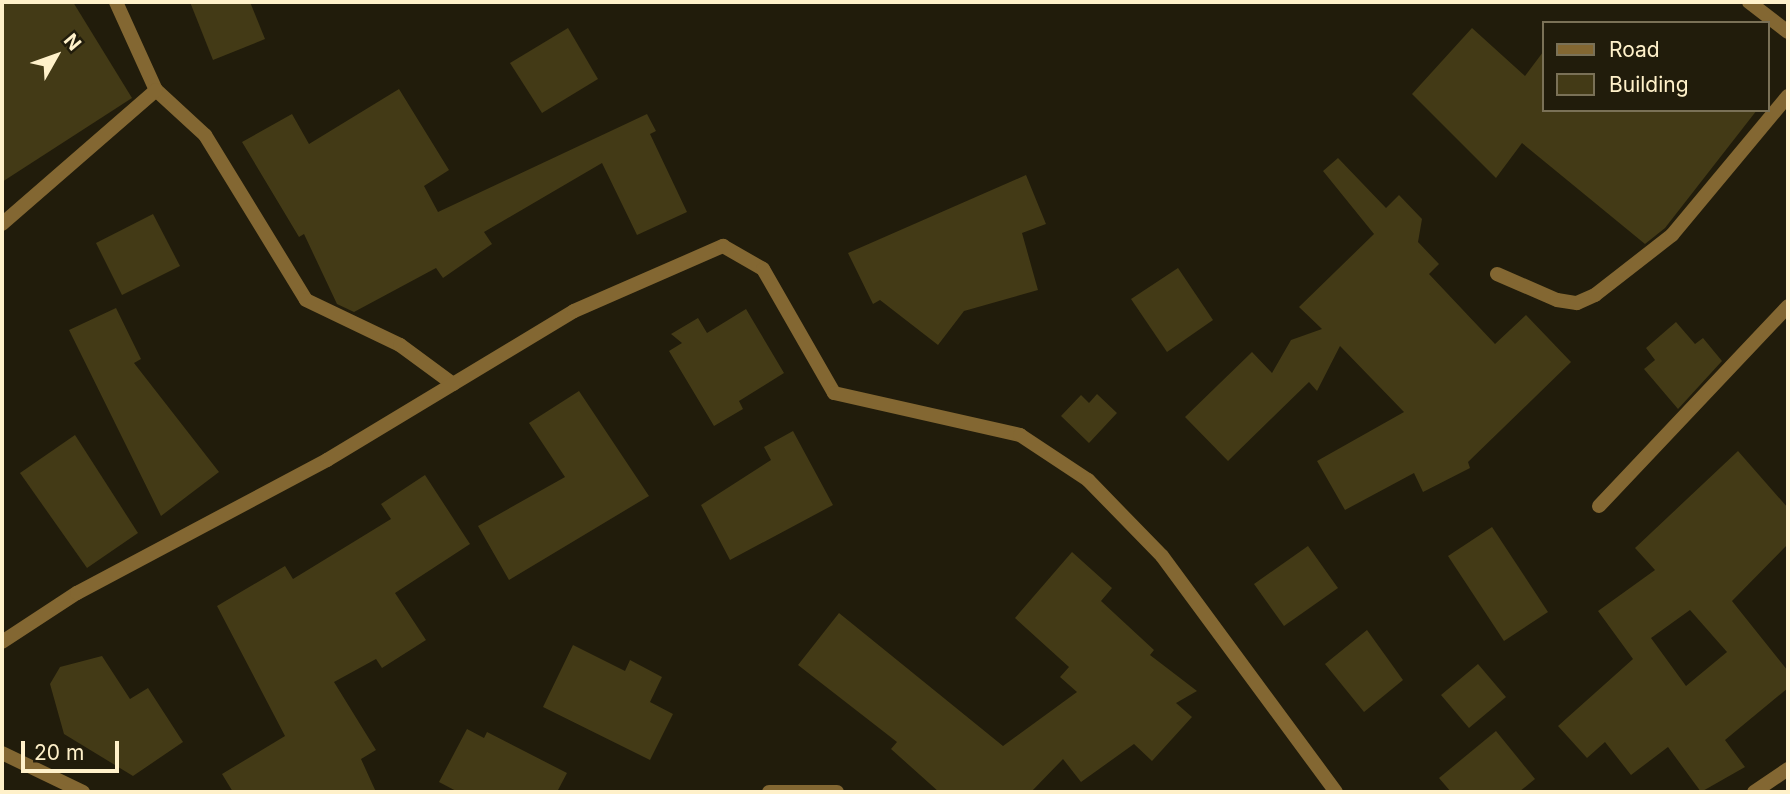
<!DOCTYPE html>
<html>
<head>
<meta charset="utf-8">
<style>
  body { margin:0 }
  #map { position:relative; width:1790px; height:794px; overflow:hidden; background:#211c0b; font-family:Inter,sans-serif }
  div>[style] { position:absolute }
  .building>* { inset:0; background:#433a16 }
  .minor>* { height:14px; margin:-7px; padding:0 7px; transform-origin:7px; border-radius:7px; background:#836732 }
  span { translate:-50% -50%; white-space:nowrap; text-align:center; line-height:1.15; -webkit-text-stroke:5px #211c0b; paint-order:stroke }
  .frame { position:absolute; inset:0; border:4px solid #fff1ca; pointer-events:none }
  .legend { position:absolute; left:1542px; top:21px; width:228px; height:91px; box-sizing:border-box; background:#211c0b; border:2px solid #7a7157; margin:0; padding:9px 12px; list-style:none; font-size:21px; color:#fff1ca }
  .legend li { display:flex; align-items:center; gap:14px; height:35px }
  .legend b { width:35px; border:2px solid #7a7157 }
  .north { position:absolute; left:21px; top:21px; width:70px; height:70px; -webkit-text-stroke:5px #211c0b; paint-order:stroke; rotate:50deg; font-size:19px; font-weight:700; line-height:28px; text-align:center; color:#fff1ca }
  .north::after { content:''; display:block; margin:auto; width:24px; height:32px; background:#fff1ca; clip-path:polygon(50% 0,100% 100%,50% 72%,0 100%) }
  .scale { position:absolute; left:21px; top:741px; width:98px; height:32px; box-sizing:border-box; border:4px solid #fff1ca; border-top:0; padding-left:9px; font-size:21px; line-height:24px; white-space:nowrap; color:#fff1ca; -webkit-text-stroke:5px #211c0b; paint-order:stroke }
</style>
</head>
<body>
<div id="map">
  <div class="building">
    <div style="clip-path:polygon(2px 2px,73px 2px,132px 98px,2px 182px)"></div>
    <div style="clip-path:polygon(190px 2px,250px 2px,265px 39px,213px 60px)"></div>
    <div style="clip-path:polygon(568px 28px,598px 79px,542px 113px,510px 63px)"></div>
    <div style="clip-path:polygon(1472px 28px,1525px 76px,1543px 52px,1543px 110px,1757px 110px,1665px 228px,1645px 244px,1522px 143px,1496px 178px,1412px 94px)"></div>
    <div style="clip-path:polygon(399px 89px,449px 170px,424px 186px,438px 212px,647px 114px,656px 131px,650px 134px,687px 212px,637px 235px,602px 163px,484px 232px,492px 244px,443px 278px,436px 268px,354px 312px,337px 304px,304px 234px,299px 237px,242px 142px,292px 114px,309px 144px)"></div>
    <div style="clip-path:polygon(1338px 158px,1386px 208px,1399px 195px,1422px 219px,1418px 242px,1439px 264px,1429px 274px,1495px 344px,1526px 315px,1571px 362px,1468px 462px,1470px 468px,1423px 492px,1414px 473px,1345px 510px,1317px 461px,1404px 412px,1340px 346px,1317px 391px,1309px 382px,1228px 461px,1185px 417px,1252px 352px,1272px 373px,1291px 340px,1322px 329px,1299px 307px,1374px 234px,1323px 171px)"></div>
    <div style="clip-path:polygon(1026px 175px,1046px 224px,1022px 233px,1038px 290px,964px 311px,938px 345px,880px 300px,873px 304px,848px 253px)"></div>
    <div style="clip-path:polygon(153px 214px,180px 266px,122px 295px,96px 243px)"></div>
    <div style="clip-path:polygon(1178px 268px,1213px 320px,1167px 352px,1131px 299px)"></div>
    <div style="clip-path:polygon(116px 308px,141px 359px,134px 363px,219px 472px,161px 516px,69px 330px)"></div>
    <div style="clip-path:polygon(746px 309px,784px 373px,739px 401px,743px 409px,714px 426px,669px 351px,682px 343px,671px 334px,698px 318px,707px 333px)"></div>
    <div style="clip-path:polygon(1676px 322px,1695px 344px,1703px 338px,1722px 361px,1678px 409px,1644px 369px,1655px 360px,1646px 348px)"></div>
    <div style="clip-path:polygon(579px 391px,649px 496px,509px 580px,478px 526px,565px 477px,529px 423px)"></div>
    <div style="clip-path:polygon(1097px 394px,1117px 413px,1089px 443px,1061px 416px,1081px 395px,1089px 403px)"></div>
    <div style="clip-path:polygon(793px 431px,833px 505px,730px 560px,701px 505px,771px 460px,764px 447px)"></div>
    <div style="clip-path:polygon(75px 435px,138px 533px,87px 568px,20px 473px)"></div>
    <div style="clip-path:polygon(evenodd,1738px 451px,1788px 508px,1788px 544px,1732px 601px,1788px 671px,1788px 688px,1725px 740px,1745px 767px,1701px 792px,1668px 747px,1631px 775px,1605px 742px,1587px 758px,1558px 726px,1633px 659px,1598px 611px,1655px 570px,1635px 548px,1738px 451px,1690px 610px,1727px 652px,1686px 686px,1651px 638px,1690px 610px)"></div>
    <div style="clip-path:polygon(425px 475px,470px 544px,395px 593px,426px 640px,382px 668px,376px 659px,334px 682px,376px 750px,361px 759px,376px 792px,233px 792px,222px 774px,285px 736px,217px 606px,285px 566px,293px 579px,391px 519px,381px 504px)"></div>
    <div style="clip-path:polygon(1492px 527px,1548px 612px,1504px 641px,1448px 556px)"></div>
    <div style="clip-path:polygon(1308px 546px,1338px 588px,1284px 626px,1254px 584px)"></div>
    <div style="clip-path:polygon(1072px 552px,1112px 588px,1101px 601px,1154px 650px,1150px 655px,1197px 691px,1176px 703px,1192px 717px,1152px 761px,1134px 744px,1081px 782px,1063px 759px,1031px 792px,939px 792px,891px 749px,897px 742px,798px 665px,839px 613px,1003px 746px,1077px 692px,1060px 677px,1069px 667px,1015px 618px)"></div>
    <div style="clip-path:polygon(1367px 630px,1403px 680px,1364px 712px,1325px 664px)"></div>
    <div style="clip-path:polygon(573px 645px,625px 671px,630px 660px,662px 677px,650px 702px,673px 714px,650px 760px,543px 707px)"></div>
    <div style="clip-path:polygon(102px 656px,130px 699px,148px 688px,183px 742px,133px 776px,64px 734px,50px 684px,60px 667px)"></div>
    <div style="clip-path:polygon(1478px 664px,1506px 697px,1469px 728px,1441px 695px)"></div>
    <div style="clip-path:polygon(467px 729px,484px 738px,487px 732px,567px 773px,557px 792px,458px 792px,439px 782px)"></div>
    <div style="clip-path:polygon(1496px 731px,1535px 779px,1519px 792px,1451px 792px,1439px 778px)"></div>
  </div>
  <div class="minor">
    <div style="left:116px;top:2px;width:97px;rotate:65.6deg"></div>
    <div style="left:156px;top:90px;width:67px;rotate:42.6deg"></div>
    <div style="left:205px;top:135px;width:193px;rotate:58.5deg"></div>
    <div style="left:306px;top:300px;width:104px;rotate:25.6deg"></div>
    <div style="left:400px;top:345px;width:66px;rotate:36.3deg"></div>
    <div style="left:1749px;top:2px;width:49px;rotate:37.6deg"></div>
    <div style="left:2px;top:224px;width:204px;rotate:-41deg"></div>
    <div style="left:1497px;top:274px;width:65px;rotate:23.4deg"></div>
    <div style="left:1557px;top:300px;width:20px;rotate:9deg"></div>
    <div style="left:1577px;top:303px;width:20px;rotate:-24deg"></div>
    <div style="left:1595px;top:295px;width:98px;rotate:-37.9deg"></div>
    <div style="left:1672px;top:235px;width:181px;rotate:-50.2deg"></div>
    <div style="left:1599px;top:506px;width:275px;rotate:-46.6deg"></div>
    <div style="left:2px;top:642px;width:90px;rotate:-33.2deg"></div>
    <div style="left:77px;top:593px;width:283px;rotate:-28deg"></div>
    <div style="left:327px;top:460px;width:288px;rotate:-31.1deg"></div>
    <div style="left:574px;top:311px;width:163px;rotate:-23.6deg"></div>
    <div style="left:723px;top:246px;width:46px;rotate:29.9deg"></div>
    <div style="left:763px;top:269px;width:143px;rotate:60.2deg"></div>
    <div style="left:834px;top:393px;width:191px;rotate:12.7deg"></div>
    <div style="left:1020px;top:435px;width:82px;rotate:33.5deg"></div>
    <div style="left:1088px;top:480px;width:106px;rotate:45.8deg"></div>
    <div style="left:1162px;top:556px;width:293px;rotate:53.6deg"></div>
    <div style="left:2px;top:753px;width:90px;rotate:25.7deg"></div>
    <div style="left:769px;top:792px;width:68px"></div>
    <div style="left:1754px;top:792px;width:41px;rotate:-34.1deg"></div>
  </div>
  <div class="frame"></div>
  <ul class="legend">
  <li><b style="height:9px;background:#836732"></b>Road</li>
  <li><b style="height:19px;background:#433a16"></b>Building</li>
  </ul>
  <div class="north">N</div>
  <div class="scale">20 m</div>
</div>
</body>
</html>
